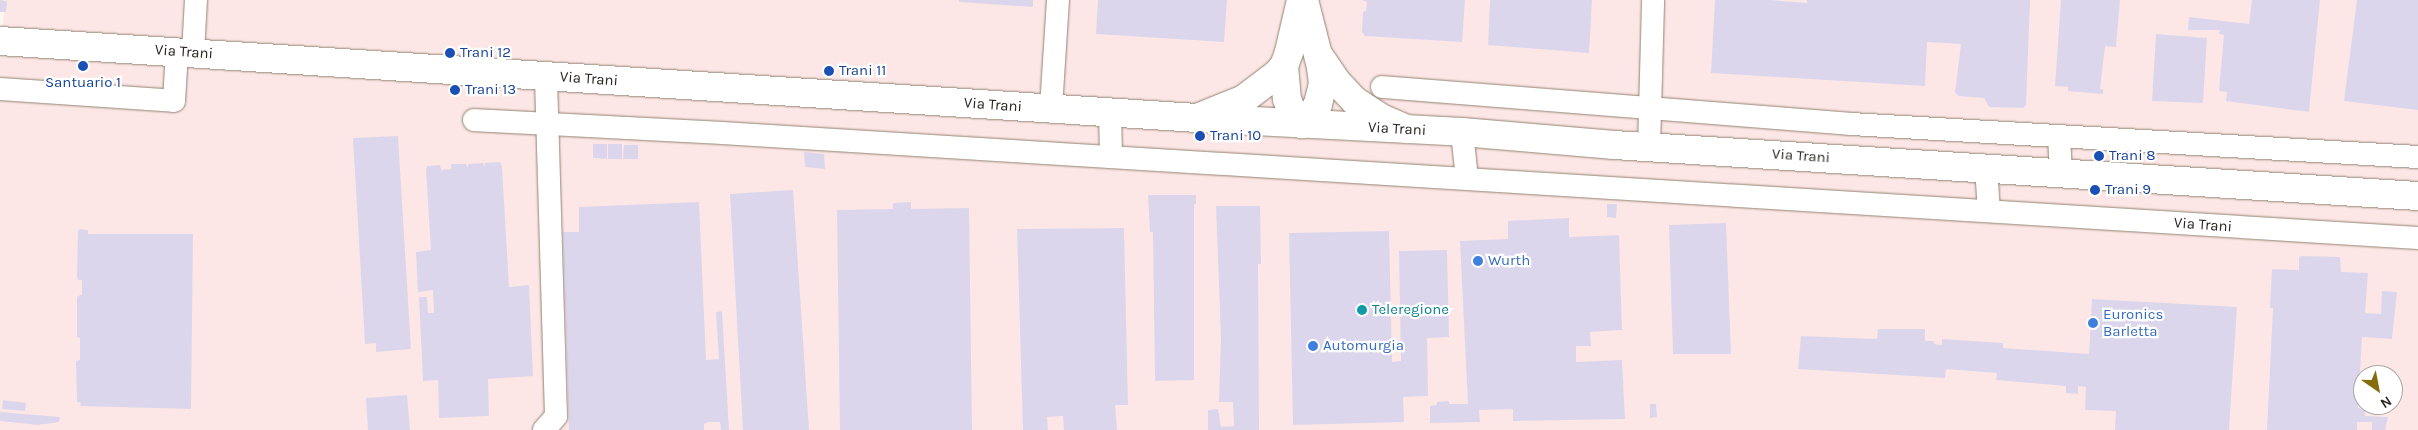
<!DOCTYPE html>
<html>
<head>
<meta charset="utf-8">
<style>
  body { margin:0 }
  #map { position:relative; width:2418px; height:430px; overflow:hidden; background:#fdf6ee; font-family:Karla,sans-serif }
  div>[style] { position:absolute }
  .industrial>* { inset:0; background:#fde7e6 }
  .building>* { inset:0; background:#dcd6ed }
  .roads { filter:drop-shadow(0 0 1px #928371) drop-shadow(0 0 1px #928371) }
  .minor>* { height:22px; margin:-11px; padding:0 11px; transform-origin:11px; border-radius:11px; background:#fff }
  .tertiary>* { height:28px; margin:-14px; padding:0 14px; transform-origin:14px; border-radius:14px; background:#fff }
  .secondary>* { height:28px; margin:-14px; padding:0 14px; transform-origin:14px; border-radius:14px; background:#fff }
  .dots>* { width:14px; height:14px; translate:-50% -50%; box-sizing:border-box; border:2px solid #fff; border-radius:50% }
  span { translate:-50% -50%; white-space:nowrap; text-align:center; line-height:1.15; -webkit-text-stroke:4.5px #fff; paint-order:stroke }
  .street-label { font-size:15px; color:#2a241d }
  .transit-label { font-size:15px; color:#164399 }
  .left { translate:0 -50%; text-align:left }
  .shop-label { font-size:15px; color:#366cbe }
  .culture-label { font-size:15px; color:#0d838f }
  .north { position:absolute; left:2353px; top:365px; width:50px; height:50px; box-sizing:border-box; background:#fff; border:1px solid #aaa7a5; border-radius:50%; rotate:147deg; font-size:14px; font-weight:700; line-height:20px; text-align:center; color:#2a241d }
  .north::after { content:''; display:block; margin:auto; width:18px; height:22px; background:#856d0b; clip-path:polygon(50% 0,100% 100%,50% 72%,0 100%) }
</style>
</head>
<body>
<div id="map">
  <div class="industrial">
    <div style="clip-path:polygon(evenodd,6px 0,2418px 0,2418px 430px,0 430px,0 46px,6px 0,2363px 375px,2393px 375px,2393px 405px,2363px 405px,2363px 375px)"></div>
  </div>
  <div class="building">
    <div style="clip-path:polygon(0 0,7px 1px,6px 12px,0 12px)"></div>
    <div style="clip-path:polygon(959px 0,1033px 0,1033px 7px,959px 2px)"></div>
    <div style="clip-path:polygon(1098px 0,1227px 0,1224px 42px,1096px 34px)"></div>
    <div style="clip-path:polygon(1362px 0,1465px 0,1462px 42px,1365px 36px,1362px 32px,1363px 12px,1366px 11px,1367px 2px)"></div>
    <div style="clip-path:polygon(1490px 0,1592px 0,1589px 53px,1488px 45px)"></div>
    <div style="clip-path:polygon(1715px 0,1769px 0,1807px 3px,1807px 0,2030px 0,2026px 105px,2023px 108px,1989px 107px,1984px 98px,1959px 96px,1955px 93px,1961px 44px,1927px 42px,1925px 86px,1711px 73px)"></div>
    <div style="clip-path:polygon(2061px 0,2120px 0,2116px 47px,2105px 46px,2100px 89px,2103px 89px,2103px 94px,2068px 91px,2068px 87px,2055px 86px)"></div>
    <div style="clip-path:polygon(2252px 0,2320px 0,2309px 112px,2226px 101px,2227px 92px,2219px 91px,2224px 35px,2219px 34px,2220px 30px,2188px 30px,2189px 17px,2249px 24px)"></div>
    <div style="clip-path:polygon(2357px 0,2418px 0,2418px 110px,2344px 101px)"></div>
    <div style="clip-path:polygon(2156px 34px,2207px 38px,2203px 103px,2152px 101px)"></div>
    <div style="clip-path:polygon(398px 136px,411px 349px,376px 352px,376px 343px,365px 344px,353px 138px)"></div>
    <div style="clip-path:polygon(593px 144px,607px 144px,607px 159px,593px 158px)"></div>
    <div style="clip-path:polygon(608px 144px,622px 144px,622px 159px,608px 159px)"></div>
    <div style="clip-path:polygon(624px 145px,638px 145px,638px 159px,623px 159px)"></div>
    <div style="clip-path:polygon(804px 152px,824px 154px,825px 169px,805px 167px)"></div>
    <div style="clip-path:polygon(500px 162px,502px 167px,509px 287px,529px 285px,533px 376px,488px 379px,489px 416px,439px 418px,438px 380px,423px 381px,419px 297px,427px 297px,428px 313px,434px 313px,433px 290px,418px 292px,416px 252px,431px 250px,426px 170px,427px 166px,440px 165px,441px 170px,451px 169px,451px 164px,466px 164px,468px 168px,468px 164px,483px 163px,485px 167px,485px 163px)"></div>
    <div style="clip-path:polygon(793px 190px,809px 430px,743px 430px,730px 194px)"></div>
    <div style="clip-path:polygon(1148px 195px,1196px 195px,1196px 204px,1194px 204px,1194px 380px,1155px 381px,1153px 232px,1150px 232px)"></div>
    <div style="clip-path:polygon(699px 202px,706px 360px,719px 359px,716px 312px,722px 311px,729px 430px,721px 430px,720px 422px,708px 422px,704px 424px,704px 430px,569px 430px,563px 232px,579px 232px,579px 207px)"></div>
    <div style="clip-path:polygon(911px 202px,911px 209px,969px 208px,972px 430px,840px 430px,837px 210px,893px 209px,893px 203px)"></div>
    <div style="clip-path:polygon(1607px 204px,1617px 204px,1616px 218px,1607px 217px)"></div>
    <div style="clip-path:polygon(1216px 206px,1260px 206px,1261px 264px,1258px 264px,1259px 430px,1208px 430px,1208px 410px,1218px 409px,1221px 427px,1234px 426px,1233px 402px,1219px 402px,1221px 338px)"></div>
    <div style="clip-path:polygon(1569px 218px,1569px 237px,1619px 235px,1622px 330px,1590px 332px,1591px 346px,1576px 346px,1576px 362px,1622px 360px,1625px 419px,1513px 421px,1513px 409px,1479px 410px,1480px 422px,1430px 423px,1430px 406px,1437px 405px,1437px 402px,1449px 401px,1449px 404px,1468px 404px,1460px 241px,1508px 239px,1508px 221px)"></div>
    <div style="clip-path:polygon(1726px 223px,1731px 354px,1673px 354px,1669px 225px)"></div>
    <div style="clip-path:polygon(1124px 228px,1128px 405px,1115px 405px,1117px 430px,1064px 430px,1063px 416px,1047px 417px,1048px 430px,1023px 430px,1017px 229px)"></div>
    <div style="clip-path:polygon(80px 229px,88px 230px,88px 234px,193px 234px,191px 409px,80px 406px,81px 403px,77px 402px,76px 361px,80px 360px,80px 338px,77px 337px,77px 297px,82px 294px,82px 280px,78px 280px,77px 277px,78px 231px)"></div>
    <div style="clip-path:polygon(1389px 231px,1392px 362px,1401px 361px,1399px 251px,1447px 250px,1449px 337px,1427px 338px,1428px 396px,1403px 397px,1404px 422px,1293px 425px,1289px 233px)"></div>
    <div style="clip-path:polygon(2301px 256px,2340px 257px,2341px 272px,2368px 273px,2365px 313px,2381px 314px,2382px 291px,2397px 292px,2392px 339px,2362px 337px,2358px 408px,2365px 409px,2365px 416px,2388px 417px,2385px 430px,2372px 430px,2372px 422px,2357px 422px,2357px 430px,2267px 430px,2273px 308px,2270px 308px,2272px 269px,2299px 270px,2299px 257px)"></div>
    <div style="clip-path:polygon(2092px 299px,2237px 307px,2229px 430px,2115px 430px,2116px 411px,2085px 410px,2086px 387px,2078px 386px,2078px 394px,2066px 393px,2066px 386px,1996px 380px,1997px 373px,1946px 369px,1945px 378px,1798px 369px,1801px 336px,1877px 339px,1878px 329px,1925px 329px,1925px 341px,1934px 341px,1934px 344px,1942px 345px,1942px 339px,2003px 343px,2003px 348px,2089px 354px)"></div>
    <div style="clip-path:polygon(407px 395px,410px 430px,368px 430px,366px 398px)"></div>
    <div style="clip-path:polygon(3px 400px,26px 403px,25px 411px,2px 409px)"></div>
    <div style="clip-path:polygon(1650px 404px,1656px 404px,1657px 417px,1650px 418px)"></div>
    <div style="clip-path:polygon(0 412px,60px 417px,59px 422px,38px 425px,0 421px)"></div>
  </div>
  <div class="roads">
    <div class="minor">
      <div style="left:193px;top:53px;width:53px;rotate:-86.8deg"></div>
      <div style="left:1382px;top:87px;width:470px;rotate:4.5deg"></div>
      <div style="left:1851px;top:124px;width:568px;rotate:3.33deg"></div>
      <div style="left:0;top:89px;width:174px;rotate:3.9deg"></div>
      <div style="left:174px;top:101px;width:49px;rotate:-86.5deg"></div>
      <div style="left:1051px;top:108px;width:108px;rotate:-86.3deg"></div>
      <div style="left:1110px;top:112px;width:45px;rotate:88.7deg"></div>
      <div style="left:474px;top:120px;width:248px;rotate:3deg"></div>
      <div style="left:722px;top:133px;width:1699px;rotate:3.54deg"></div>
      <div style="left:1462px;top:132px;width:47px;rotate:83.9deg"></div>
      <div style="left:2059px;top:136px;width:37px;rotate:87deg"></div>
      <div style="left:1649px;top:147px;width:147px;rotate:-88.4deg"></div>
      <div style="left:1986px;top:168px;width:43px;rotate:86deg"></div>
      <div style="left:544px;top:430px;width:18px;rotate:-49deg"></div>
      <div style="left:556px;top:416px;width:340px;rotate:-91.7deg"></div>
    </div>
    <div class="tertiary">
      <div style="left:1320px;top:57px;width:30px;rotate:56deg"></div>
      <div style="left:1337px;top:82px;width:26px;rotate:47deg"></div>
      <div style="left:1355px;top:101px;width:33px;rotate:33deg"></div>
      <div style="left:1383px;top:119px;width:26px;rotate:23deg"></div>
      <div style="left:1284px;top:66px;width:33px;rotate:85deg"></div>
      <div style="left:1287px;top:99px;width:14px;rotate:69deg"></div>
      <div style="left:1292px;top:112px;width:16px;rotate:50deg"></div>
      <div style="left:1302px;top:124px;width:11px;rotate:-41deg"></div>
      <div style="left:1310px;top:117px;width:15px;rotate:-58deg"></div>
      <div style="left:1318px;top:104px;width:21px;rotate:-76deg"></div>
      <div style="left:1323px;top:84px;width:17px;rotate:-97deg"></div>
      <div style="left:1321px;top:67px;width:69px;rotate:-104.2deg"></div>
      <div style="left:1197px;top:118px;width:51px;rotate:-22deg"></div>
      <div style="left:1244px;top:99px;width:41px;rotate:-37.1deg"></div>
      <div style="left:1277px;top:74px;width:11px;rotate:-49deg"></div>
      <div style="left:1284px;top:66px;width:15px;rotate:-70deg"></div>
      <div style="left:1289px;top:52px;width:53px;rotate:-77deg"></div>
    </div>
    <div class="secondary">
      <div style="left:0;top:41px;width:1199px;rotate:3.68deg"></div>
      <div style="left:1197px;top:118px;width:265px;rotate:3deg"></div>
      <div style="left:1462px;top:132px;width:153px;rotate:4.9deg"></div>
      <div style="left:1614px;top:145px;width:806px;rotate:3.63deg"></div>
    </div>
  </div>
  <div class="dots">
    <div style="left:450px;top:53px;background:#1a4fb4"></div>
    <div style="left:83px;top:66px;background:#1a4fb4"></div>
    <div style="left:829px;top:71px;background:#1a4fb4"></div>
    <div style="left:455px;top:90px;background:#1a4fb4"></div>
    <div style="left:1200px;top:136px;background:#1a4fb4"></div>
    <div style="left:2099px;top:156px;background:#1a4fb4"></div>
    <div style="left:2095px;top:190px;background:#1a4fb4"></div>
    <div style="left:1478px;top:261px;background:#3f7fe0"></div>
    <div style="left:1362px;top:310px;background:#0f9aa8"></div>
    <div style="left:2093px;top:323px;background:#3f7fe0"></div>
    <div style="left:1313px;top:346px;background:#3f7fe0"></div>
  </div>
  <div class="street-label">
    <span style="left:184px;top:52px;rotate:4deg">Via Trani</span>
    <span style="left:589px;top:79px;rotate:4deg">Via Trani</span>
    <span style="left:993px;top:105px;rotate:4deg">Via Trani</span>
    <span style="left:1397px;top:129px;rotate:3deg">Via Trani</span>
    <span style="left:1801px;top:156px;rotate:4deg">Via Trani</span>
    <span style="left:2203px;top:225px;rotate:4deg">Via Trani</span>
  </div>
  <div class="transit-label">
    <span class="left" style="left:460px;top:53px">Trani 12</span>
    <span class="left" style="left:839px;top:71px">Trani 11</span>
    <span style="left:83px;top:83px">Santuario 1</span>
    <span class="left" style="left:465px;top:90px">Trani 13</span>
    <span class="left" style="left:1210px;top:136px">Trani 10</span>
    <span class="left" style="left:2109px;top:156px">Trani 8</span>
    <span class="left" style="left:2105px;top:190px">Trani 9</span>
  </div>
  <div class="shop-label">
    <span class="left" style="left:1488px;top:261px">Wurth</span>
    <span class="left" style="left:2103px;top:323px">Euronics<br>Barletta</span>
    <span class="left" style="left:1323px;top:346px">Automurgia</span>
  </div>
  <div class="culture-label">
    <span class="left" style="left:1372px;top:310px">Teleregione</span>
  </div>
  <div class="north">N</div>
</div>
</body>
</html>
